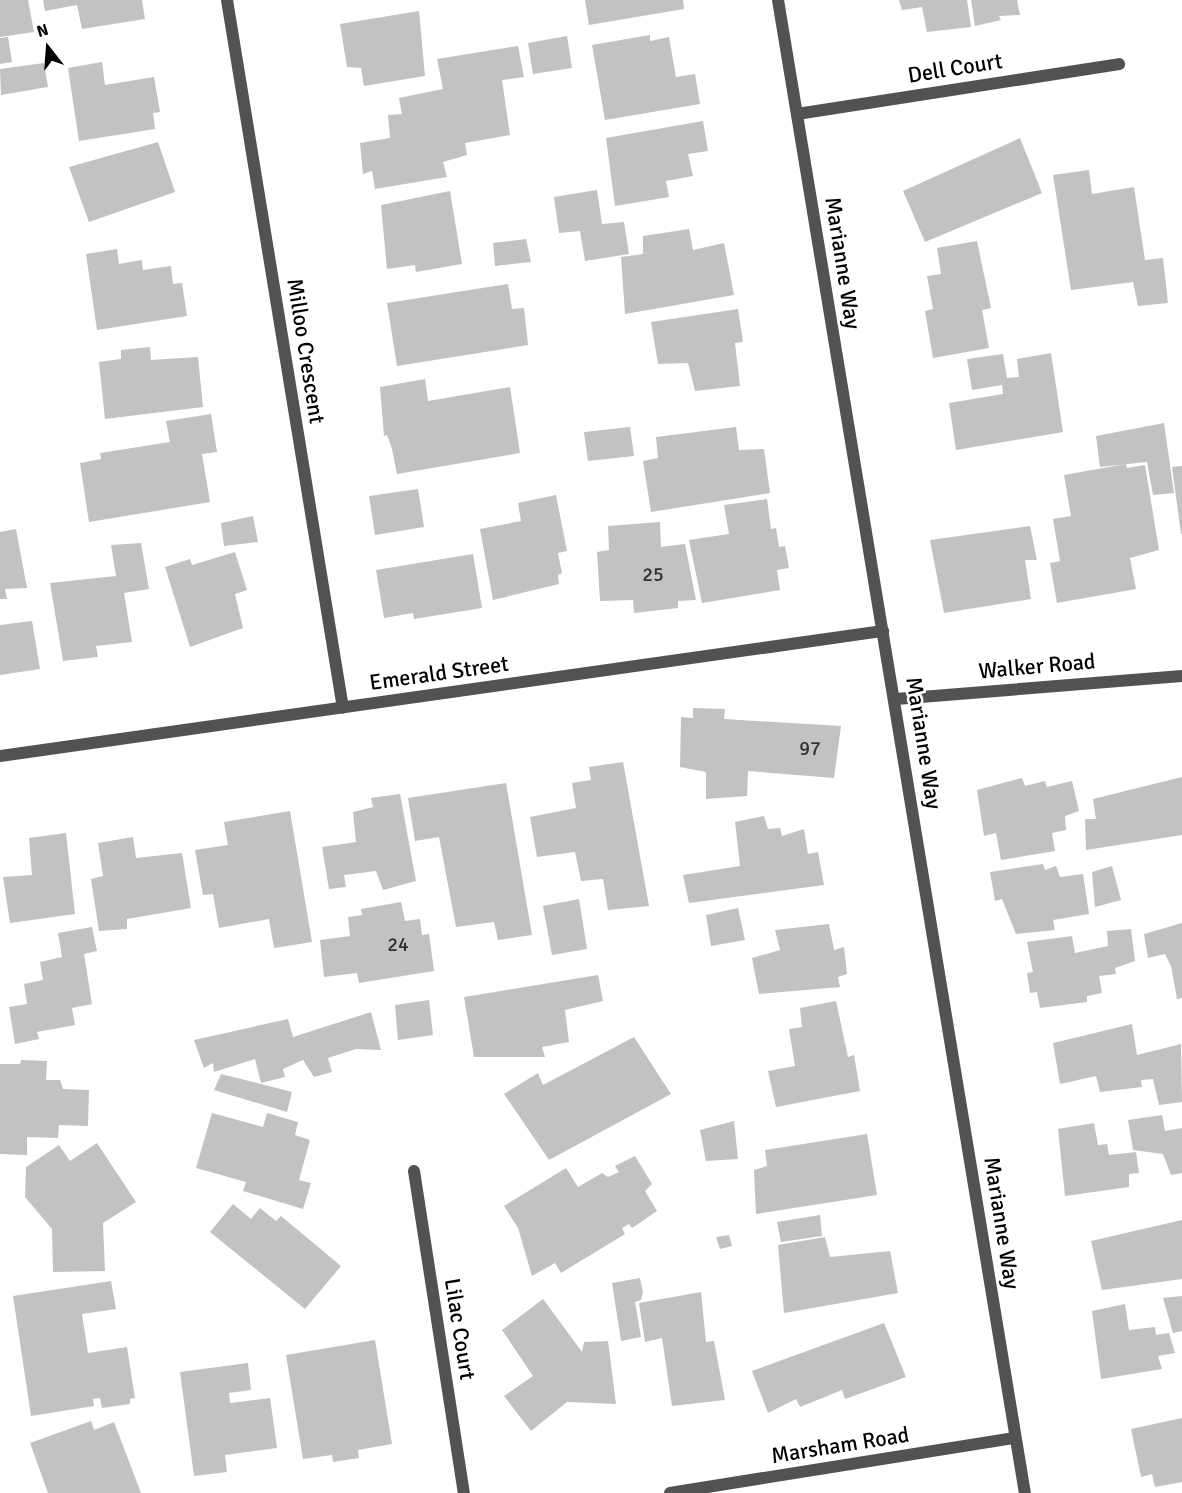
<!DOCTYPE html>
<html>
<head>
<meta charset="utf-8">
<style>
  body { margin:0 }
  #map { position:relative; width:1182px; height:1493px; overflow:hidden; background:#fff; font-family:Signika,sans-serif }
  div>[style] { position:absolute }
  .building>* { inset:0; background:#c2c2c2 }
  .minor>* { height:12px; margin:-6px; padding:0 6px; transform-origin:6px; border-radius:6px; background:#525252 }
  span { translate:-50% -50%; white-space:nowrap; text-align:center; line-height:1.15; -webkit-text-stroke:5px #fff; paint-order:stroke }
  .number-label { font-size:20px; color:#303030 }
  .number-label span { -webkit-text-stroke-width:0 }
  .street-label { font-size:22px; color:#000 }
  .north { position:absolute; left:18px; top:18px; width:60px; height:60px; -webkit-text-stroke:4px #fff; paint-order:stroke; rotate:343deg; font-size:16px; font-weight:700; line-height:24px; text-align:center; color:#000 }
  .north::after { content:''; display:block; margin:auto; width:21px; height:27px; background:#000; clip-path:polygon(50% 0,100% 100%,50% 72%,0 100%) }
</style>
</head>
<body>
<div id="map">
  <div class="building">
    <div style="clip-path:polygon(0 0,28px 0,34px 32px,0 37px)"></div>
    <div style="clip-path:polygon(43px 0,142px 0,145px 19px,82px 29px,77px 5px,45px 11px)"></div>
    <div style="clip-path:polygon(585px 0,683px 0,684px 9px,589px 25px)"></div>
    <div style="clip-path:polygon(899px 0,967px 0,971px 27px,927px 32px,922px 7px,902px 10px)"></div>
    <div style="clip-path:polygon(971px 0,1017px 0,1020px 15px,999px 16px,1001px 20px,975px 26px)"></div>
    <div style="clip-path:polygon(419px 11px,425px 76px,364px 86px,361px 68px,347px 67px,340px 24px)"></div>
    <div style="clip-path:polygon(650px 35px,650px 41px,669px 37px,676px 77px,695px 74px,700px 104px,605px 120px,592px 45px)"></div>
    <div style="clip-path:polygon(567px 36px,572px 68px,533px 74px,528px 43px)"></div>
    <div style="clip-path:polygon(8px 37px,12px 62px,0 64px,0 38px)"></div>
    <div style="clip-path:polygon(518px 46px,524px 77px,502px 80px,510px 135px,465px 143px,467px 155px,443px 162px,447px 177px,375px 189px,372px 171px,363px 174px,360px 143px,390px 138px,388px 115px,402px 114px,399px 98px,443px 89px,437px 59px)"></div>
    <div style="clip-path:polygon(102px 62px,105px 85px,154px 77px,160px 112px,153px 113px,155px 129px,79px 141px,68px 68px)"></div>
    <div style="clip-path:polygon(44px 63px,48px 87px,1px 95px,0 69px)"></div>
    <div style="clip-path:polygon(703px 121px,708px 151px,688px 154px,693px 176px,666px 181px,669px 197px,615px 206px,606px 138px)"></div>
    <div style="clip-path:polygon(1020px 138px,1042px 193px,925px 242px,903px 191px)"></div>
    <div style="clip-path:polygon(158px 142px,175px 192px,89px 222px,69px 167px)"></div>
    <div style="clip-path:polygon(1089px 170px,1092px 194px,1134px 187px,1145px 260px,1163px 258px,1168px 303px,1138px 306px,1133px 282px,1071px 290px,1053px 175px)"></div>
    <div style="clip-path:polygon(597px 190px,602px 224px,624px 222px,629px 254px,585px 261px,580px 231px,559px 233px,554px 197px)"></div>
    <div style="clip-path:polygon(450px 191px,462px 264px,416px 272px,415px 265px,387px 269px,381px 205px)"></div>
    <div style="clip-path:polygon(689px 229px,693px 250px,724px 243px,734px 295px,625px 314px,621px 257px,643px 254px,643px 236px)"></div>
    <div style="clip-path:polygon(526px 239px,531px 262px,495px 266px,493px 243px)"></div>
    <div style="clip-path:polygon(977px 241px,991px 308px,982px 310px,989px 348px,933px 358px,925px 311px,933px 309px,927px 276px,941px 274px,937px 248px)"></div>
    <div style="clip-path:polygon(117px 249px,119px 264px,142px 260px,143px 270px,171px 266px,173px 284px,182px 283px,187px 316px,97px 330px,86px 254px)"></div>
    <div style="clip-path:polygon(508px 284px,512px 309px,524px 308px,528px 345px,397px 366px,387px 303px)"></div>
    <div style="clip-path:polygon(738px 309px,743px 342px,735px 343px,740px 386px,695px 391px,688px 363px,658px 364px,651px 322px)"></div>
    <div style="clip-path:polygon(150px 347px,151px 360px,198px 357px,203px 407px,105px 419px,99px 362px,121px 359px,121px 350px)"></div>
    <div style="clip-path:polygon(1051px 353px,1063px 432px,956px 450px,949px 403px,1003px 394px,1002px 385px,972px 390px,967px 359px,1003px 354px,1007px 378px,1019px 377px,1017px 359px)"></div>
    <div style="clip-path:polygon(425px 379px,428px 401px,510px 387px,520px 453px,397px 474px,392px 449px,387px 435px,384px 436px,380px 387px)"></div>
    <div style="clip-path:polygon(211px 414px,217px 452px,202px 454px,210px 502px,89px 522px,80px 463px,101px 459px,100px 453px,170px 442px,166px 421px)"></div>
    <div style="clip-path:polygon(1164px 423px,1174px 493px,1153px 495px,1147px 462px,1100px 467px,1096px 436px)"></div>
    <div style="clip-path:polygon(630px 427px,634px 456px,588px 461px,584px 432px)"></div>
    <div style="clip-path:polygon(736px 427px,739px 450px,764px 449px,770px 493px,651px 512px,643px 461px,658px 458px,656px 437px)"></div>
    <div style="clip-path:polygon(1126px 464px,1127px 468px,1145px 465px,1159px 550px,1130px 558px,1136px 589px,1057px 603px,1050px 563px,1060px 561px,1053px 519px,1071px 516px,1064px 475px)"></div>
    <div style="clip-path:polygon(1182px 466px,1182px 534px,1181px 534px,1172px 467px)"></div>
    <div style="clip-path:polygon(418px 489px,424px 527px,375px 535px,369px 496px)"></div>
    <div style="clip-path:polygon(556px 495px,567px 551px,558px 553px,562px 573px,558px 575px,559px 584px,493px 600px,480px 529px,521px 521px,518px 503px)"></div>
    <div style="clip-path:polygon(767px 499px,771px 529px,776px 528px,779px 547px,785px 546px,789px 568px,777px 570px,780px 590px,702px 603px,689px 540px,729px 534px,724px 505px)"></div>
    <div style="clip-path:polygon(253px 516px,258px 542px,224px 546px,221px 523px)"></div>
    <div style="clip-path:polygon(660px 522px,661px 547px,685px 544px,696px 600px,678px 601px,678px 608px,634px 613px,633px 600px,600px 601px,597px 552px,609px 550px,608px 526px)"></div>
    <div style="clip-path:polygon(1030px 526px,1037px 560px,1025px 560px,1031px 599px,944px 613px,930px 540px)"></div>
    <div style="clip-path:polygon(16px 529px,27px 588px,5px 589px,7px 599px,0 599px,0 532px)"></div>
    <div style="clip-path:polygon(141px 543px,149px 589px,124px 593px,132px 642px,96px 646px,98px 657px,63px 661px,50px 583px,116px 576px,111px 545px)"></div>
    <div style="clip-path:polygon(235px 552px,247px 590px,235px 594px,243px 628px,190px 647px,165px 567px,190px 559px,192px 565px)"></div>
    <div style="clip-path:polygon(473px 554px,482px 608px,414px 619px,413px 613px,384px 618px,376px 570px)"></div>
    <div style="clip-path:polygon(32px 621px,40px 669px,0 675px,0 625px)"></div>
    <div style="clip-path:polygon(693px 708px,725px 709px,724px 719px,841px 726px,834px 778px,748px 771px,747px 796px,706px 799px,706px 772px,680px 767px,681px 717px,693px 718px)"></div>
    <div style="clip-path:polygon(623px 762px,649px 906px,608px 910px,603px 879px,581px 881px,575px 852px,537px 857px,530px 817px,576px 808px,572px 783px,591px 780px,589px 767px)"></div>
    <div style="clip-path:polygon(1182px 777px,1182px 835px,1086px 850px,1085px 819px,1096px 819px,1093px 799px)"></div>
    <div style="clip-path:polygon(1022px 778px,1025px 786px,1045px 781px,1047px 787px,1072px 781px,1079px 811px,1065px 816px,1066px 830px,1052px 833px,1055px 851px,1001px 860px,996px 833px,984px 836px,977px 790px)"></div>
    <div style="clip-path:polygon(506px 783px,532px 935px,498px 940px,494px 922px,456px 927px,439px 837px,415px 841px,408px 798px)"></div>
    <div style="clip-path:polygon(400px 794px,416px 881px,383px 890px,376px 871px,344px 875px,346px 887px,329px 889px,322px 847px,356px 842px,353px 812px,373px 807px,371px 798px)"></div>
    <div style="clip-path:polygon(290px 811px,312px 942px,274px 948px,269px 919px,219px 928px,213px 894px,203px 895px,195px 850px,228px 845px,224px 822px)"></div>
    <div style="clip-path:polygon(764px 816px,768px 829px,780px 828px,782px 836px,804px 829px,808px 854px,818px 852px,824px 885px,689px 903px,683px 875px,740px 866px,735px 822px)"></div>
    <div style="clip-path:polygon(66px 833px,75px 914px,10px 923px,3px 877px,32px 875px,29px 838px)"></div>
    <div style="clip-path:polygon(133px 837px,136px 858px,182px 853px,191px 908px,127px 919px,127px 929px,99px 931px,91px 879px,103px 876px,98px 843px)"></div>
    <div style="clip-path:polygon(1043px 864px,1045px 870px,1056px 866px,1060px 877px,1083px 874px,1089px 914px,1053px 920px,1055px 930px,1016px 934px,1002px 899px,995px 901px,990px 872px)"></div>
    <div style="clip-path:polygon(1112px 866px,1121px 900px,1095px 907px,1092px 872px)"></div>
    <div style="clip-path:polygon(579px 899px,587px 949px,552px 955px,543px 906px)"></div>
    <div style="clip-path:polygon(401px 902px,405px 921px,420px 919px,422px 935px,429px 934px,434px 971px,359px 983px,357px 973px,324px 977px,320px 940px,350px 936px,348px 917px,362px 915px,361px 909px)"></div>
    <div style="clip-path:polygon(738px 908px,745px 940px,711px 946px,706px 915px)"></div>
    <div style="clip-path:polygon(1182px 923px,1182px 998px,1177px 999px,1171px 966px,1165px 954px,1148px 958px,1144px 934px)"></div>
    <div style="clip-path:polygon(829px 924px,834px 950px,844px 947px,847px 974px,838px 977px,840px 987px,759px 994px,752px 958px,780px 950px,775px 930px)"></div>
    <div style="clip-path:polygon(92px 927px,97px 951px,84px 954px,92px 1004px,72px 1008px,75px 1025px,37px 1032px,39px 1039px,15px 1044px,9px 1007px,27px 1004px,24px 984px,43px 980px,40px 962px,62px 957px,58px 933px)"></div>
    <div style="clip-path:polygon(1131px 929px,1135px 961px,1115px 968px,1116px 974px,1099px 976px,1102px 993px,1087px 996px,1087px 1002px,1040px 1008px,1037px 992px,1030px 993px,1027px 973px,1033px 972px,1027px 942px,1072px 936px,1075px 953px,1108px 946px,1107px 931px)"></div>
    <div style="clip-path:polygon(598px 975px,603px 1001px,565px 1010px,569px 1042px,542px 1047px,545px 1057px,474px 1057px,464px 997px)"></div>
    <div style="clip-path:polygon(429px 1000px,433px 1035px,398px 1040px,395px 1005px)"></div>
    <div style="clip-path:polygon(836px 1001px,848px 1057px,854px 1055px,860px 1091px,776px 1107px,768px 1071px,795px 1066px,789px 1029px,802px 1027px,800px 1008px)"></div>
    <div style="clip-path:polygon(371px 1012px,381px 1050px,356px 1049px,328px 1058px,332px 1072px,314px 1077px,303px 1060px,283px 1069px,285px 1077px,261px 1083px,255px 1059px,214px 1072px,213px 1063px,204px 1068px,194px 1040px,288px 1019px,293px 1037px)"></div>
    <div style="clip-path:polygon(1132px 1024px,1137px 1055px,1181px 1044px,1182px 1102px,1159px 1105px,1153px 1079px,1141px 1080px,1142px 1087px,1100px 1092px,1096px 1076px,1060px 1084px,1053px 1043px)"></div>
    <div style="clip-path:polygon(634px 1037px,671px 1094px,549px 1160px,504px 1094px,538px 1073px,543px 1085px)"></div>
    <div style="clip-path:polygon(21px 1060px,47px 1061px,46px 1080px,60px 1080px,63px 1089px,89px 1090px,88px 1126px,59px 1125px,58px 1138px,27px 1137px,27px 1155px,0 1154px,0 1064px,20px 1064px)"></div>
    <div style="clip-path:polygon(221px 1074px,292px 1092px,287px 1112px,214px 1090px)"></div>
    <div style="clip-path:polygon(212px 1113px,263px 1127px,267px 1113px,298px 1122px,295px 1135px,310px 1140px,299px 1180px,311px 1183px,303px 1209px,243px 1191px,246px 1182px,196px 1168px)"></div>
    <div style="clip-path:polygon(1162px 1115px,1165px 1131px,1182px 1128px,1182px 1173px,1171px 1175px,1163px 1154px,1133px 1150px,1128px 1120px)"></div>
    <div style="clip-path:polygon(734px 1121px,738px 1159px,706px 1161px,700px 1130px)"></div>
    <div style="clip-path:polygon(1094px 1123px,1098px 1145px,1107px 1144px,1109px 1155px,1136px 1152px,1139px 1173px,1129px 1174px,1129px 1187px,1065px 1196px,1058px 1129px)"></div>
    <div style="clip-path:polygon(867px 1134px,877px 1195px,756px 1214px,754px 1170px,767px 1166px,765px 1150px)"></div>
    <div style="clip-path:polygon(97px 1143px,136px 1202px,103px 1223px,105px 1271px,53px 1272px,52px 1229px,25px 1197px,26px 1167px,59px 1145px,70px 1161px)"></div>
    <div style="clip-path:polygon(635px 1156px,652px 1184px,645px 1191px,657px 1211px,632px 1228px,629px 1224px,622px 1228px,625px 1234px,561px 1273px,555px 1263px,532px 1276px,518px 1228px,504px 1206px,566px 1168px,578px 1187px,602px 1173px,608px 1177px,619px 1172px,615px 1166px)"></div>
    <div style="clip-path:polygon(233px 1204px,251px 1219px,260px 1208px,276px 1221px,281px 1216px,341px 1266px,305px 1309px,210px 1232px)"></div>
    <div style="clip-path:polygon(820px 1215px,822px 1236px,781px 1242px,777px 1222px)"></div>
    <div style="clip-path:polygon(1182px 1220px,1182px 1279px,1102px 1290px,1091px 1241px)"></div>
    <div style="clip-path:polygon(729px 1235px,732px 1246px,720px 1249px,716px 1237px)"></div>
    <div style="clip-path:polygon(825px 1237px,830px 1257px,890px 1251px,898px 1293px,784px 1313px,778px 1245px)"></div>
    <div style="clip-path:polygon(640px 1278px,643px 1292px,641px 1300px,635px 1302px,641px 1337px,621px 1341px,612px 1283px)"></div>
    <div style="clip-path:polygon(111px 1281px,116px 1309px,82px 1314px,88px 1353px,127px 1347px,135px 1398px,130px 1399px,130px 1404px,102px 1408px,100px 1398px,93px 1399px,94px 1406px,31px 1416px,13px 1296px)"></div>
    <div style="clip-path:polygon(701px 1292px,706px 1342px,714px 1341px,725px 1400px,672px 1406px,662px 1338px,645px 1342px,639px 1303px)"></div>
    <div style="clip-path:polygon(1182px 1296px,1182px 1331px,1173px 1333px,1163px 1298px)"></div>
    <div style="clip-path:polygon(543px 1299px,582px 1352px,584px 1342px,608px 1341px,616px 1404px,567px 1402px,531px 1431px,504px 1396px,533px 1376px,502px 1330px)"></div>
    <div style="clip-path:polygon(1125px 1304px,1129px 1330px,1155px 1327px,1156px 1335px,1169px 1333px,1175px 1353px,1158px 1356px,1162px 1369px,1101px 1379px,1092px 1311px)"></div>
    <div style="clip-path:polygon(884px 1323px,906px 1377px,845px 1399px,842px 1390px,800px 1407px,796px 1399px,768px 1413px,752px 1371px)"></div>
    <div style="clip-path:polygon(375px 1340px,392px 1444px,358px 1450px,359px 1458px,333px 1462px,332px 1455px,303px 1459px,286px 1355px)"></div>
    <div style="clip-path:polygon(248px 1363px,251px 1390px,229px 1393px,230px 1403px,270px 1398px,277px 1448px,225px 1455px,227px 1472px,194px 1476px,180px 1372px)"></div>
    <div style="clip-path:polygon(1182px 1418px,1182px 1482px,1155px 1487px,1152px 1474px,1141px 1477px,1131px 1429px)"></div>
    <div style="clip-path:polygon(91px 1421px,94px 1430px,114px 1422px,141px 1493px,48px 1493px,30px 1443px)"></div>
  </div>
  <div class="minor">
    <div style="left:227px;top:0;width:717px;rotate:80.7deg"></div>
    <div style="left:778px;top:0;width:1513px;rotate:80.61deg"></div>
    <div style="left:797px;top:114px;width:326px;rotate:-8.8deg"></div>
    <div style="left:896px;top:699px;width:287px;rotate:-4.6deg"></div>
    <div style="left:0;top:756px;width:892px;rotate:-8.06deg"></div>
    <div style="left:414px;top:1171px;width:326px;rotate:81.2deg"></div>
    <div style="left:670px;top:1493px;width:349px;rotate:-9.1deg"></div>
  </div>
  <div class="number-label">
    <span style="left:653px;top:574px">25</span>
    <span style="left:810px;top:748px">97</span>
    <span style="left:398px;top:944px">24</span>
  </div>
  <div class="street-label">
    <span style="left:955px;top:68px;rotate:-9deg">Dell Court</span>
    <span style="left:843px;top:263px;rotate:81deg">Marianne Way</span>
    <span style="left:306px;top:351px;rotate:81deg">Milloo Crescent</span>
    <span style="left:1037px;top:666px;rotate:-5deg">Walker Road</span>
    <span style="left:439px;top:673px;rotate:-8deg">Emerald Street</span>
    <span style="left:924px;top:743px;rotate:81deg">Marianne Way</span>
    <span style="left:1002px;top:1223px;rotate:81deg">Marianne Way</span>
    <span style="left:460px;top:1329px;rotate:81deg">Lilac Court</span>
    <span style="left:840px;top:1445px;rotate:-9deg">Marsham Road</span>
  </div>
  <div class="north">N</div>
</div>
</body>
</html>
